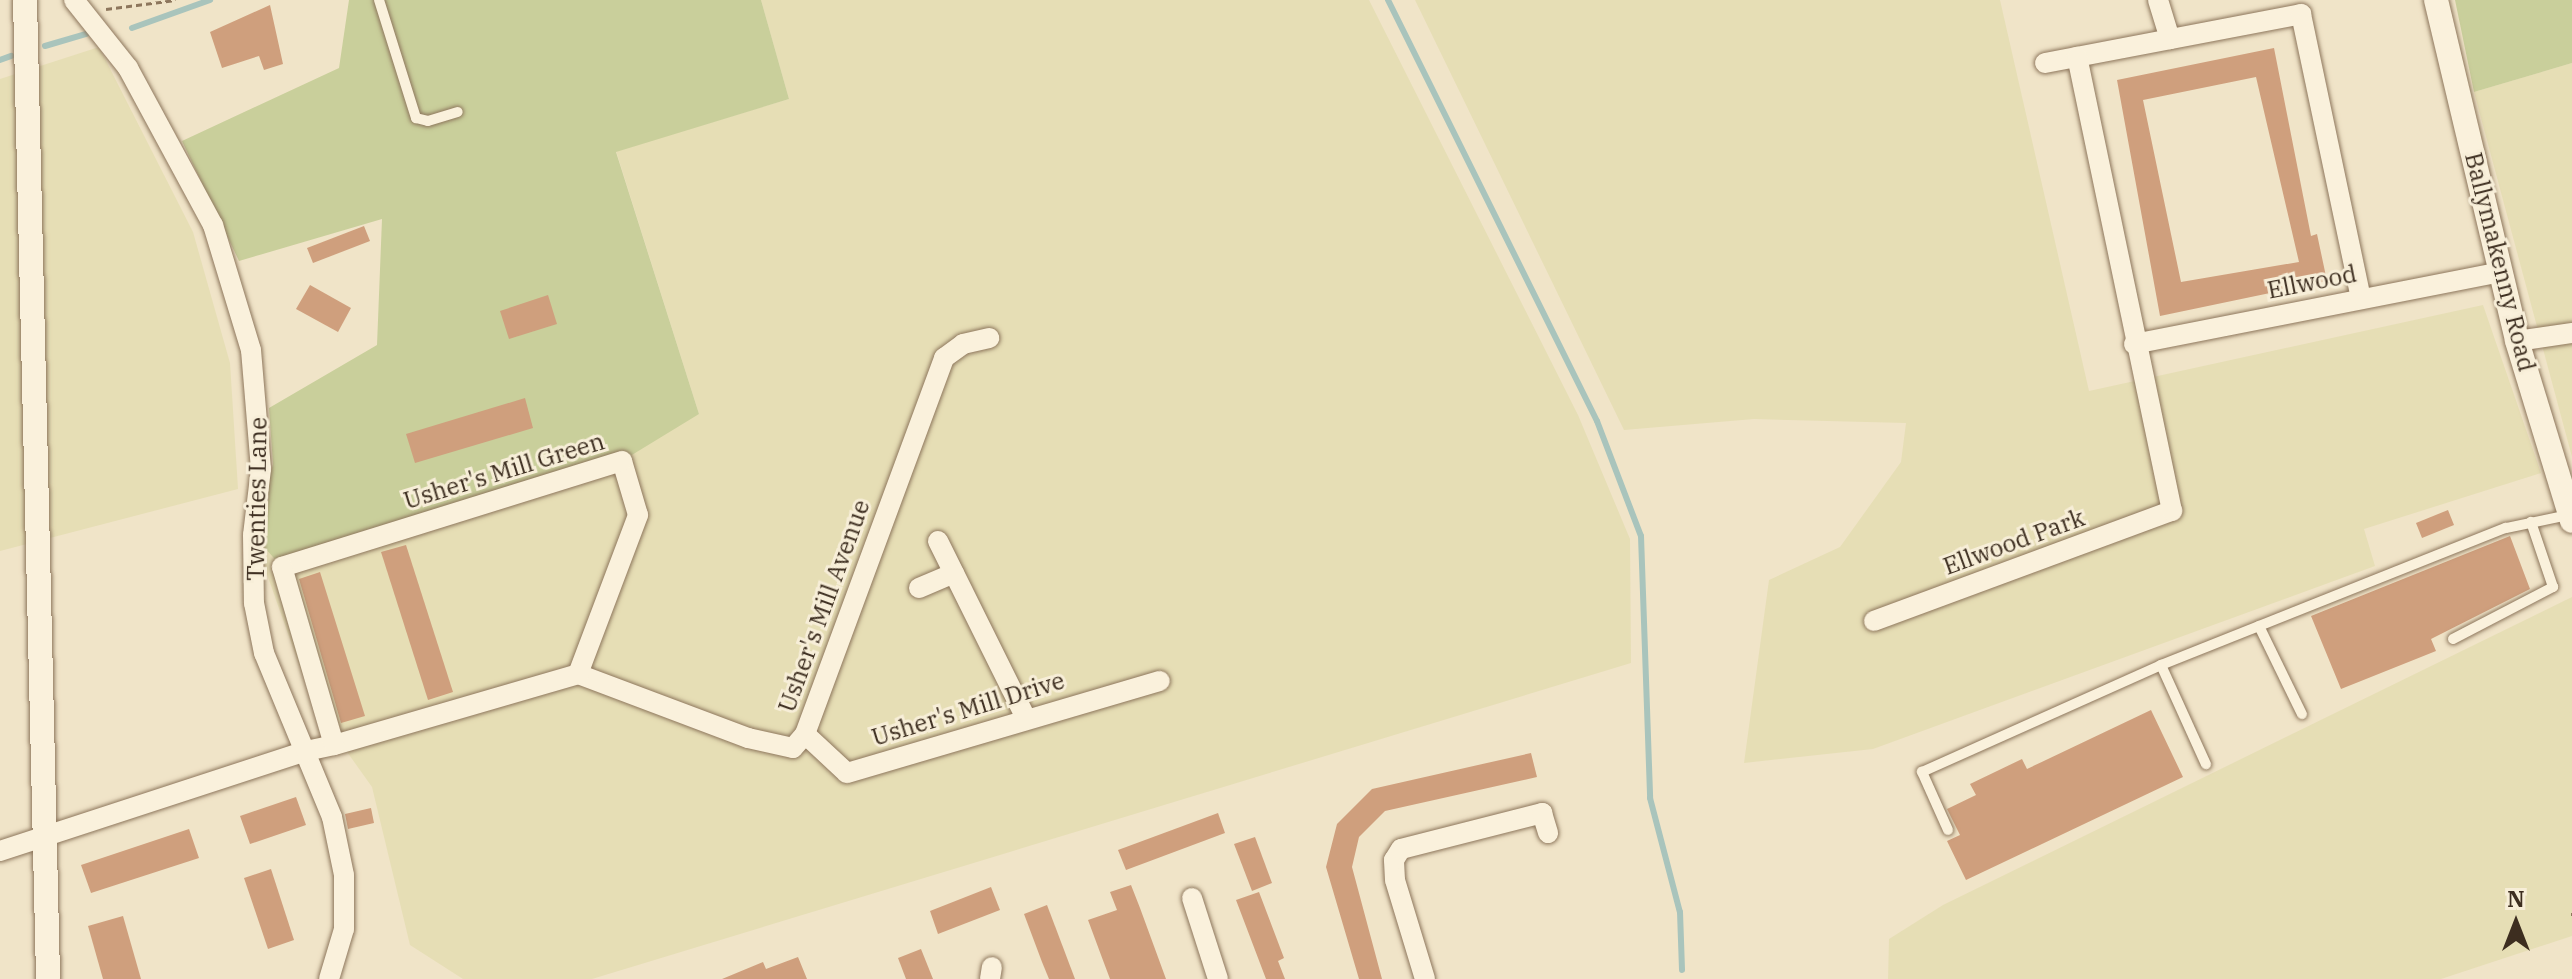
<!DOCTYPE html>
<html>
<head>
<meta charset="utf-8">
<style>
  body { margin:0 }
  #map { position:relative; width:2572px; height:979px; overflow:hidden; background:#f0e4c8; font-family:"IBM Plex Serif",serif }
  div>[style] { position:absolute }
  .farmland>* { inset:0; background:#e6deb5 }
  .green>* { inset:0; background:#c9cf9b }
  .stream>* { height:6px; margin:-3px; padding:0 3px; transform-origin:3px; border-radius:3px; background:#a9c4bc }
  .building>* { inset:0; background:#cf9f7d }
  .path>* { height:3px; margin-top:-1.5px; transform-origin:0; background:repeating-linear-gradient(90deg,#8d765c 0 6px,transparent 0 10px) }
  .roads { filter:drop-shadow(0 0 2px #8d765c) drop-shadow(0 0 2px #8d765c) }
  .service>* { height:10px; margin:-5px; padding:0 5px; transform-origin:5px; border-radius:5px; background:#faf1dc }
  .minor>* { height:20px; margin:-10px; padding:0 10px; transform-origin:10px; border-radius:10px; background:#faf1dc }
  .tertiary>* { height:24px; margin:-12px; padding:0 12px; transform-origin:12px; border-radius:12px; background:#faf1dc }
  span { translate:-50% -50%; white-space:nowrap; text-align:center; line-height:1.15; -webkit-text-stroke:6px #f7eed8; paint-order:stroke }
  .street-label { font-size:24px; color:#3d2e20 }
  .north { position:absolute; left:2476px; top:883px; width:80px; height:80px; -webkit-text-stroke:6px #f7eed8; paint-order:stroke; rotate:0deg; font-size:22px; font-weight:700; line-height:32px; text-align:center; color:#3d2e20 }
  .north::after { content:''; display:block; margin:auto; width:28px; height:36px; background:#3d2e20; clip-path:polygon(50% 0,100% 100%,50% 72%,0 100%) }
</style>
</head>
<body>
<div id="map">
  <div class="farmland">
    <div style="clip-path:polygon(761px 0,1369px 0,1578px 415px,1630px 539px,1631px 663px,592px 979px,463px 979px,410px 945px,372px 787px,313px 704px,253px 535px,699px 414px,616px 151px,789px 99px)"></div>
    <div style="clip-path:polygon(1415px 0,2000px 0,2089px 391px,2483px 305px,2541px 473px,2364px 529px,2375px 566px,1873px 749px,1744px 763px,1769px 580px,1840px 547px,1901px 462px,1906px 423px,1754px 419px,1624px 430px)"></div>
    <div style="clip-path:polygon(99px 47px,193px 232px,230px 363px,238px 489px,0 551px,0 79px)"></div>
    <div style="clip-path:polygon(2572px 63px,2572px 457px,2474px 92px)"></div>
    <div style="clip-path:polygon(2572px 597px,2572px 936px,2441px 979px,1888px 979px,1889px 939px,1943px 905px)"></div>
  </div>
  <div class="green">
    <div style="clip-path:polygon(349px 0,761px 0,789px 99px,616px 152px,699px 414px,622px 461px,282px 567px,253px 535px,273px 464px,269px 408px,377px 345px,382px 219px,239px 261px,182px 141px,339px 68px)"></div>
    <div style="clip-path:polygon(2455px 0,2572px 0,2572px 63px,2474px 92px)"></div>
  </div>
  <div class="stream">
    <div style="left:1388px;top:0;width:470px;rotate:63.6deg"></div>
    <div style="left:1597px;top:421px;width:123px;rotate:69.1deg"></div>
    <div style="left:1641px;top:536px;width:262px;rotate:88deg"></div>
    <div style="left:1650px;top:798px;width:118px;rotate:75.3deg"></div>
    <div style="left:1680px;top:912px;width:58px;rotate:88deg"></div>
    <div style="left:132px;top:28px;width:83px;rotate:-19.7deg"></div>
    <div style="left:45px;top:46px;width:43px;rotate:-16.3deg"></div>
    <div style="left:0;top:60px;width:12px;rotate:-20deg"></div>
  </div>
  <div class="building">
    <div style="clip-path:polygon(270px 5px,283px 64px,264px 70px,259px 56px,222px 68px,210px 32px)"></div>
    <div style="clip-path:polygon(evenodd,2274px 48px,2311px 236px,2317px 234px,2327px 281px,2160px 316px,2117px 80px,2274px 48px,2256px 77px,2299px 262px,2181px 282px,2143px 100px,2256px 77px)"></div>
    <div style="clip-path:polygon(364px 226px,370px 241px,313px 263px,307px 248px)"></div>
    <div style="clip-path:polygon(310px 285px,351px 308px,338px 332px,296px 309px)"></div>
    <div style="clip-path:polygon(548px 295px,557px 324px,509px 339px,500px 311px)"></div>
    <div style="clip-path:polygon(525px 398px,533px 428px,415px 463px,406px 434px)"></div>
    <div style="clip-path:polygon(2448px 510px,2454px 525px,2422px 538px,2416px 523px)"></div>
    <div style="clip-path:polygon(2510px 536px,2530px 589px,2431px 639px,2436px 651px,2341px 689px,2311px 616px)"></div>
    <div style="clip-path:polygon(406px 545px,453px 692px,428px 700px,381px 552px)"></div>
    <div style="clip-path:polygon(320px 572px,365px 716px,341px 723px,299px 579px)"></div>
    <div style="clip-path:polygon(2151px 710px,2183px 777px,1966px 880px,1947px 841px,1960px 835px,1947px 809px,1976px 795px,1970px 784px,2022px 759px,2027px 769px)"></div>
    <div style="clip-path:polygon(1531px 753px,1537px 777px,1385px 811px,1359px 837px,1352px 867px,1382px 979px,1359px 979px,1326px 867px,1337px 824px,1372px 789px)"></div>
    <div style="clip-path:polygon(296px 797px,306px 825px,250px 844px,240px 816px)"></div>
    <div style="clip-path:polygon(371px 808px,374px 823px,348px 829px,345px 814px)"></div>
    <div style="clip-path:polygon(1218px 813px,1225px 833px,1126px 870px,1118px 850px)"></div>
    <div style="clip-path:polygon(189px 829px,199px 858px,91px 893px,81px 865px)"></div>
    <div style="clip-path:polygon(1255px 837px,1272px 883px,1252px 891px,1234px 844px)"></div>
    <div style="clip-path:polygon(271px 869px,294px 940px,268px 949px,244px 878px)"></div>
    <div style="clip-path:polygon(1131px 885px,1140px 908px,1166px 979px,1110px 979px,1101px 955px,1088px 920px,1117px 910px,1110px 892px)"></div>
    <div style="clip-path:polygon(991px 887px,1000px 910px,938px 934px,930px 911px)"></div>
    <div style="clip-path:polygon(1259px 892px,1284px 958px,1278px 961px,1285px 979px,1266px 979px,1236px 900px)"></div>
    <div style="clip-path:polygon(1047px 905px,1058px 934px,1075px 979px,1049px 979px,1042px 962px,1024px 914px)"></div>
    <div style="clip-path:polygon(123px 916px,141px 979px,103px 979px,88px 926px)"></div>
    <div style="clip-path:polygon(921px 949px,933px 979px,906px 979px,898px 958px)"></div>
    <div style="clip-path:polygon(798px 957px,807px 979px,722px 979px,763px 962px,766px 969px)"></div>
  </div>
  <div class="path">
    <div style="left:106px;top:9px;width:70px;rotate:-7.4deg"></div>
    <div style="left:2571px;top:914px;width:1px"></div>
  </div>
  <div class="roads">
    <div class="service">
      <div style="left:379px;top:0;width:124px;rotate:72.6deg"></div>
      <div style="left:416px;top:118px;width:12px;rotate:14deg"></div>
      <div style="left:428px;top:121px;width:31px;rotate:-17deg"></div>
      <div style="left:2259px;top:626px;width:98px;rotate:64deg"></div>
      <div style="left:2453px;top:639px;width:113px;rotate:-27.5deg"></div>
      <div style="left:2553px;top:587px;width:69px;rotate:-108.7deg"></div>
      <div style="left:2161px;top:665px;width:109px;rotate:65.6deg"></div>
      <div style="left:1948px;top:830px;width:64px;rotate:-114.1deg"></div>
      <div style="left:1922px;top:772px;width:262px;rotate:-24.1deg"></div>
      <div style="left:2161px;top:665px;width:371px;rotate:-21.7deg"></div>
      <div style="left:2506px;top:528px;width:63px;rotate:-11.8deg"></div>
    </div>
    <div class="minor">
      <div style="left:74px;top:0;width:87px;rotate:51.5deg"></div>
      <div style="left:128px;top:68px;width:179px;rotate:61.6deg"></div>
      <div style="left:213px;top:225px;width:131px;rotate:73.1deg"></div>
      <div style="left:251px;top:350px;width:119px;rotate:85.2deg"></div>
      <div style="left:261px;top:469px;width:66px;rotate:96.9deg"></div>
      <div style="left:253px;top:535px;width:68px;rotate:89.2deg"></div>
      <div style="left:254px;top:603px;width:51px;rotate:78.7deg"></div>
      <div style="left:264px;top:653px;width:178px;rotate:67.5deg"></div>
      <div style="left:332px;top:817px;width:59px;rotate:78.3deg"></div>
      <div style="left:344px;top:875px;width:54px;rotate:90deg"></div>
      <div style="left:344px;top:929px;width:52px;rotate:106.7deg"></div>
      <div style="left:2158px;top:0;width:41px;rotate:72.9deg"></div>
      <div style="left:2045px;top:63px;width:261px;rotate:-10.8deg"></div>
      <div style="left:2301px;top:14px;width:291px;rotate:78.1deg"></div>
      <div style="left:2517px;top:341px;width:56px;rotate:-8.3deg"></div>
      <div style="left:2134px;top:344px;width:374px;rotate:-11.1deg"></div>
      <div style="left:938px;top:541px;width:198px;rotate:63.6deg"></div>
      <div style="left:919px;top:588px;width:38px;rotate:-23deg"></div>
      <div style="left:1874px;top:621px;width:318px;rotate:-20.3deg"></div>
      <div style="left:2172px;top:511px;width:464px;rotate:-101.8deg"></div>
      <div style="left:578px;top:674px;width:182px;rotate:20.6deg"></div>
      <div style="left:748px;top:738px;width:46px;rotate:12.5deg"></div>
      <div style="left:793px;top:748px;width:18px;rotate:-49deg"></div>
      <div style="left:805px;top:734px;width:401px;rotate:-69.7deg"></div>
      <div style="left:944px;top:358px;width:24px;rotate:-36deg"></div>
      <div style="left:963px;top:344px;width:27px;rotate:-13deg"></div>
      <div style="left:805px;top:734px;width:57px;rotate:42.9deg"></div>
      <div style="left:847px;top:773px;width:326px;rotate:-16.4deg"></div>
      <div style="left:0;top:851px;width:322px;rotate:-18.1deg"></div>
      <div style="left:306px;top:751px;width:29px;rotate:-12deg"></div>
      <div style="left:334px;top:745px;width:254px;rotate:-16.2deg"></div>
      <div style="left:578px;top:674px;width:170px;rotate:-69.3deg"></div>
      <div style="left:638px;top:515px;width:56px;rotate:-106.5deg"></div>
      <div style="left:622px;top:461px;width:356px;rotate:162.7deg"></div>
      <div style="left:282px;top:567px;width:185px;rotate:73.7deg"></div>
      <div style="left:1192px;top:898px;width:85px;rotate:72.2deg"></div>
      <div style="left:990px;top:979px;width:12px;rotate:-81deg"></div>
      <div style="left:1425px;top:979px;width:103px;rotate:-106.9deg"></div>
      <div style="left:1395px;top:880px;width:20px;rotate:-93deg"></div>
      <div style="left:1394px;top:860px;width:13px;rotate:-58deg"></div>
      <div style="left:1401px;top:849px;width:146px;rotate:-14.3deg"></div>
      <div style="left:1542px;top:813px;width:21px;rotate:73deg"></div>
    </div>
    <div class="tertiary">
      <div style="left:25px;top:0;width:979px;rotate:88.65deg"></div>
      <div style="left:2436px;top:0;width:350px;rotate:76.6deg"></div>
      <div style="left:2517px;top:341px;width:188px;rotate:73deg"></div>
    </div>
  </div>
  <div class="street-label">
    <span style="left:2500px;top:262px;rotate:76deg">Ballymakenny Road</span>
    <span style="left:2312px;top:282px;rotate:-11deg">Ellwood</span>
    <span style="left:504px;top:471px;rotate:-17deg">Usher's Mill Green</span>
    <span style="left:257px;top:499px;rotate:-89deg">Twenties Lane</span>
    <span style="left:2014px;top:542px;rotate:-20deg">Ellwood Park</span>
    <span style="left:824px;top:606px;rotate:-70deg">Usher's Mill Avenue</span>
    <span style="left:968px;top:709px;rotate:-17deg">Usher's Mill Drive</span>
  </div>
  <div class="north">N</div>
</div>
</body>
</html>
